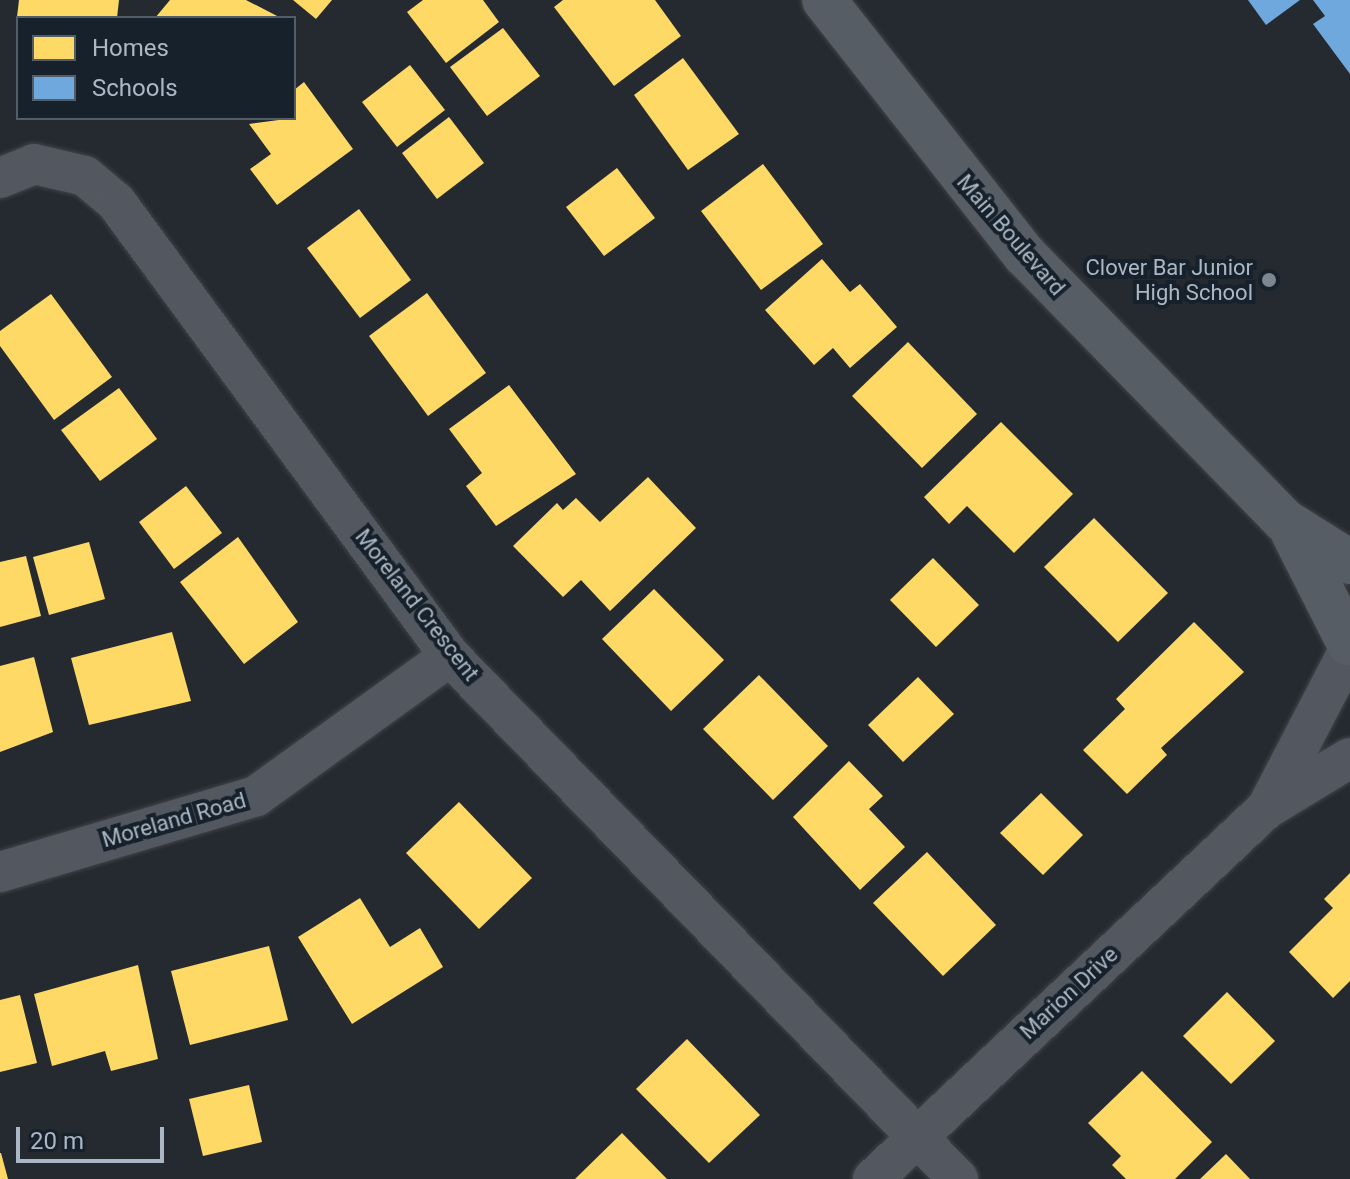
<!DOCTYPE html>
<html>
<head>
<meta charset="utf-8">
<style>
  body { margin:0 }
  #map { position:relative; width:1350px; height:1179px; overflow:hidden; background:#242a30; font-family:Roboto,sans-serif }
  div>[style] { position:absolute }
  .homes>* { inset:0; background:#ffd966 }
  .schools>* { inset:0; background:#6fa8dc }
  .roads { filter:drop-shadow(0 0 2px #404449) drop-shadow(0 0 2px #404449) }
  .street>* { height:40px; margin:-20px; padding:0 20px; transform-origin:20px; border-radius:20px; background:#535860 }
  .secondary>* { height:44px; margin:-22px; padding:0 22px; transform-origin:22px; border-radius:22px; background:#575d64 }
  .dots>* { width:22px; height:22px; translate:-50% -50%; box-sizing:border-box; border:4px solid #17212b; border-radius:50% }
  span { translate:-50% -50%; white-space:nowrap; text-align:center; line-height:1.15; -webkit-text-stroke:8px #17212b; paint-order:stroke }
  .street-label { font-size:22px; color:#abb7c4 }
  .poi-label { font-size:22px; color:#abb7c4 }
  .right { translate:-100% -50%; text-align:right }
  .legend { position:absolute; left:16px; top:16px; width:280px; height:104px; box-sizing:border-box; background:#17212b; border:2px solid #525d68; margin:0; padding:10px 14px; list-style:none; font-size:24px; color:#abb7c4 }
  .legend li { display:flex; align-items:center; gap:16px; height:40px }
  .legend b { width:40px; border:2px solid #525d68 }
  .scale { position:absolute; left:16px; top:1127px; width:148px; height:36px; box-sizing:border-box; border:4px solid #abb7c4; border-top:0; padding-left:10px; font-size:24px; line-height:28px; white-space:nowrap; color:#abb7c4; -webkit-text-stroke:6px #17212b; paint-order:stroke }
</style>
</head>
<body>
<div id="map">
  <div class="homes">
    <div style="clip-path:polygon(19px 0,119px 0,117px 18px,17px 17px)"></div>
    <div style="clip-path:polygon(170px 0,246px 0,281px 18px,155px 18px)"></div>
    <div style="clip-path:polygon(293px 0,332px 0,316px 19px)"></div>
    <div style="clip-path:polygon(423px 0,483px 0,499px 22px,446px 63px,407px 12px)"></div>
    <div style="clip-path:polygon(563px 0,655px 0,681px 36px,614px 86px,554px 7px)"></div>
    <div style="clip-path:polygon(503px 28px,540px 76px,487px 116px,450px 67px)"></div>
    <div style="clip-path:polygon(683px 58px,739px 134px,688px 170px,634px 95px)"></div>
    <div style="clip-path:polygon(410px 65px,445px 110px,397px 147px,362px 102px)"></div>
    <div style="clip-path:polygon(304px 82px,353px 149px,277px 205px,250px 169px,271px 154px,249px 124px,294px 118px,294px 90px)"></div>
    <div style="clip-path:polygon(449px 117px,484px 163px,437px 199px,402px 153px)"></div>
    <div style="clip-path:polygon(763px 164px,823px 244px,761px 290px,701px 211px)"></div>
    <div style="clip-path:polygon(617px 168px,655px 218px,604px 256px,566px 207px)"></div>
    <div style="clip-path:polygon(359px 209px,411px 280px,360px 318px,307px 248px)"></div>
    <div style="clip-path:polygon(822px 259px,850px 292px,860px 284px,897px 327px,850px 368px,833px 348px,814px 365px,765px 310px)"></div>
    <div style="clip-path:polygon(427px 293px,486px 373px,428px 416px,369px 336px)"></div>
    <div style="clip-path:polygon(51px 294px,112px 377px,54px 420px,0 346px,0 331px)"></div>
    <div style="clip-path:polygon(908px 342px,977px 414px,922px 468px,852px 396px)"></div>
    <div style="clip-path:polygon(509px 385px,576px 474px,496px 526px,466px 486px,482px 473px,449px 429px)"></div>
    <div style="clip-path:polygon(119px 388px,157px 439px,100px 481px,61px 430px)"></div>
    <div style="clip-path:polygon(1001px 422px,1073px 494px,1014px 553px,967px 506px,949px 524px,924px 497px)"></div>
    <div style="clip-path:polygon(648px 477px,696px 528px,610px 611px,581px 580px,563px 597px,513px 546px,557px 503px,563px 510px,576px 498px,600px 522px)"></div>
    <div style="clip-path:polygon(186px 486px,222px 533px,174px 569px,139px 522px)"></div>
    <div style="clip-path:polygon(1094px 518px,1168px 593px,1118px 642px,1044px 567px)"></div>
    <div style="clip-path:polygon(238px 537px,298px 622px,244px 664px,180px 582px)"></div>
    <div style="clip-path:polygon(89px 542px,105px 599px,49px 615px,33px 557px)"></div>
    <div style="clip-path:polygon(26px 556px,41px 616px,0 627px,0 562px)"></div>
    <div style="clip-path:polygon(933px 558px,979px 605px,936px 647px,890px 600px)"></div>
    <div style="clip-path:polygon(654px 589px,724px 660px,671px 711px,602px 639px)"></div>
    <div style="clip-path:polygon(1194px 622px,1244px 672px,1161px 748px,1167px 755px,1127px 794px,1083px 750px,1125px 709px,1116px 699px)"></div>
    <div style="clip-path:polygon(172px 632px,191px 701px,89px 725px,71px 658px)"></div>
    <div style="clip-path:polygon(34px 657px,53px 732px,0 752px,0 666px)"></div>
    <div style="clip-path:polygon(759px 675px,828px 746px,773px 800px,703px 729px)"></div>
    <div style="clip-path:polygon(918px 677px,954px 714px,903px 762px,868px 725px)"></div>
    <div style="clip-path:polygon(849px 761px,883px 796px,869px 809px,905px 847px,860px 890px,793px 817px)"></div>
    <div style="clip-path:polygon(1041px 793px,1083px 835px,1043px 875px,1000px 833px)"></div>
    <div style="clip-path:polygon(459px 802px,532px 878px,479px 929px,406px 853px)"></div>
    <div style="clip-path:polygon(927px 852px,996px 925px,943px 976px,873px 903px)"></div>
    <div style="clip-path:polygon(1350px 873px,1350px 981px,1333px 998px,1289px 952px,1333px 908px,1324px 899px)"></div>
    <div style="clip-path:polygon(360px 898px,390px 947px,420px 928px,443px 967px,352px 1024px,298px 937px)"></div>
    <div style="clip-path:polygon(269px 946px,288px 1020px,190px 1045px,171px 971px)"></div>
    <div style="clip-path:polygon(138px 965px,158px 1059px,111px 1071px,105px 1051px,52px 1066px,34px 994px)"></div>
    <div style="clip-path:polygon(1227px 992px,1275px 1041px,1231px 1084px,1183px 1036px)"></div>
    <div style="clip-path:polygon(20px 995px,37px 1063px,0 1072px,0 1000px)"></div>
    <div style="clip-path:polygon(687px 1039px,760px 1115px,709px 1163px,636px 1089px)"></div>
    <div style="clip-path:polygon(1142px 1071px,1212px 1142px,1175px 1179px,1126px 1179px,1112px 1165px,1121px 1156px,1088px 1123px)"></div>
    <div style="clip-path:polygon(249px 1085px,262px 1142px,203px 1156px,189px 1099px)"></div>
    <div style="clip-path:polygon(622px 1133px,667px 1179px,575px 1179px)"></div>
    <div style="clip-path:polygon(0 1153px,1px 1153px,8px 1179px,0 1179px)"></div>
    <div style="clip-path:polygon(1226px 1154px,1250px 1179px,1200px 1179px)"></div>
  </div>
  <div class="schools">
    <div style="clip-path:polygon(1248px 0,1300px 0,1266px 25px)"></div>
    <div style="clip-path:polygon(1313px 0,1350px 0,1350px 74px,1313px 24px,1325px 16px)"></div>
  </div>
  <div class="roads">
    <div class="street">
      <div style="left:0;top:178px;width:37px;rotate:-22deg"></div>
      <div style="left:34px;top:164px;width:52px;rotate:13.2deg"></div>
      <div style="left:85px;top:176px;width:40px;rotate:40deg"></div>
      <div style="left:116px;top:202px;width:564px;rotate:53.66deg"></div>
      <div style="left:450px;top:656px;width:729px;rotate:45.83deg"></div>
      <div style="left:1270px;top:802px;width:171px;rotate:-62.5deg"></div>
      <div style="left:0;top:872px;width:267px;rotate:-16.5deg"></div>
      <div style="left:256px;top:796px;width:239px;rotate:-35.8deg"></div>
      <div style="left:873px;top:1179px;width:540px;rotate:-43.27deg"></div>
      <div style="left:1266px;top:809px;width:98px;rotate:-31.3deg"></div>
    </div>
    <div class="secondary">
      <div style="left:824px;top:0;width:325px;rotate:51.8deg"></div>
      <div style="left:1025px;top:255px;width:372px;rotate:45.7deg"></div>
      <div style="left:1285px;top:521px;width:77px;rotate:32.2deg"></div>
      <div style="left:1293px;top:533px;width:124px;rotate:63.2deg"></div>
    </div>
  </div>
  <div class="dots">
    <div style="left:1269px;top:280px;background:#7c8690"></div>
  </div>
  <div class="street-label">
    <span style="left:1011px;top:235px;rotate:49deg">Main Boulevard</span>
    <span style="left:417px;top:605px;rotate:52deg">Moreland Crescent</span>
    <span style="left:174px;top:820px;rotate:-16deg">Moreland Road</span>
    <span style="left:1069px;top:993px;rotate:-43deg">Marion Drive</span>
  </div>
  <div class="poi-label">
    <span class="right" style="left:1253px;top:280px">Clover Bar Junior<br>High School</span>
  </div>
  <ul class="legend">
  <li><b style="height:22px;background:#ffd966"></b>Homes</li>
  <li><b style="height:22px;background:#6fa8dc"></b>Schools</li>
  </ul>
  <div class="scale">20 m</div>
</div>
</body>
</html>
